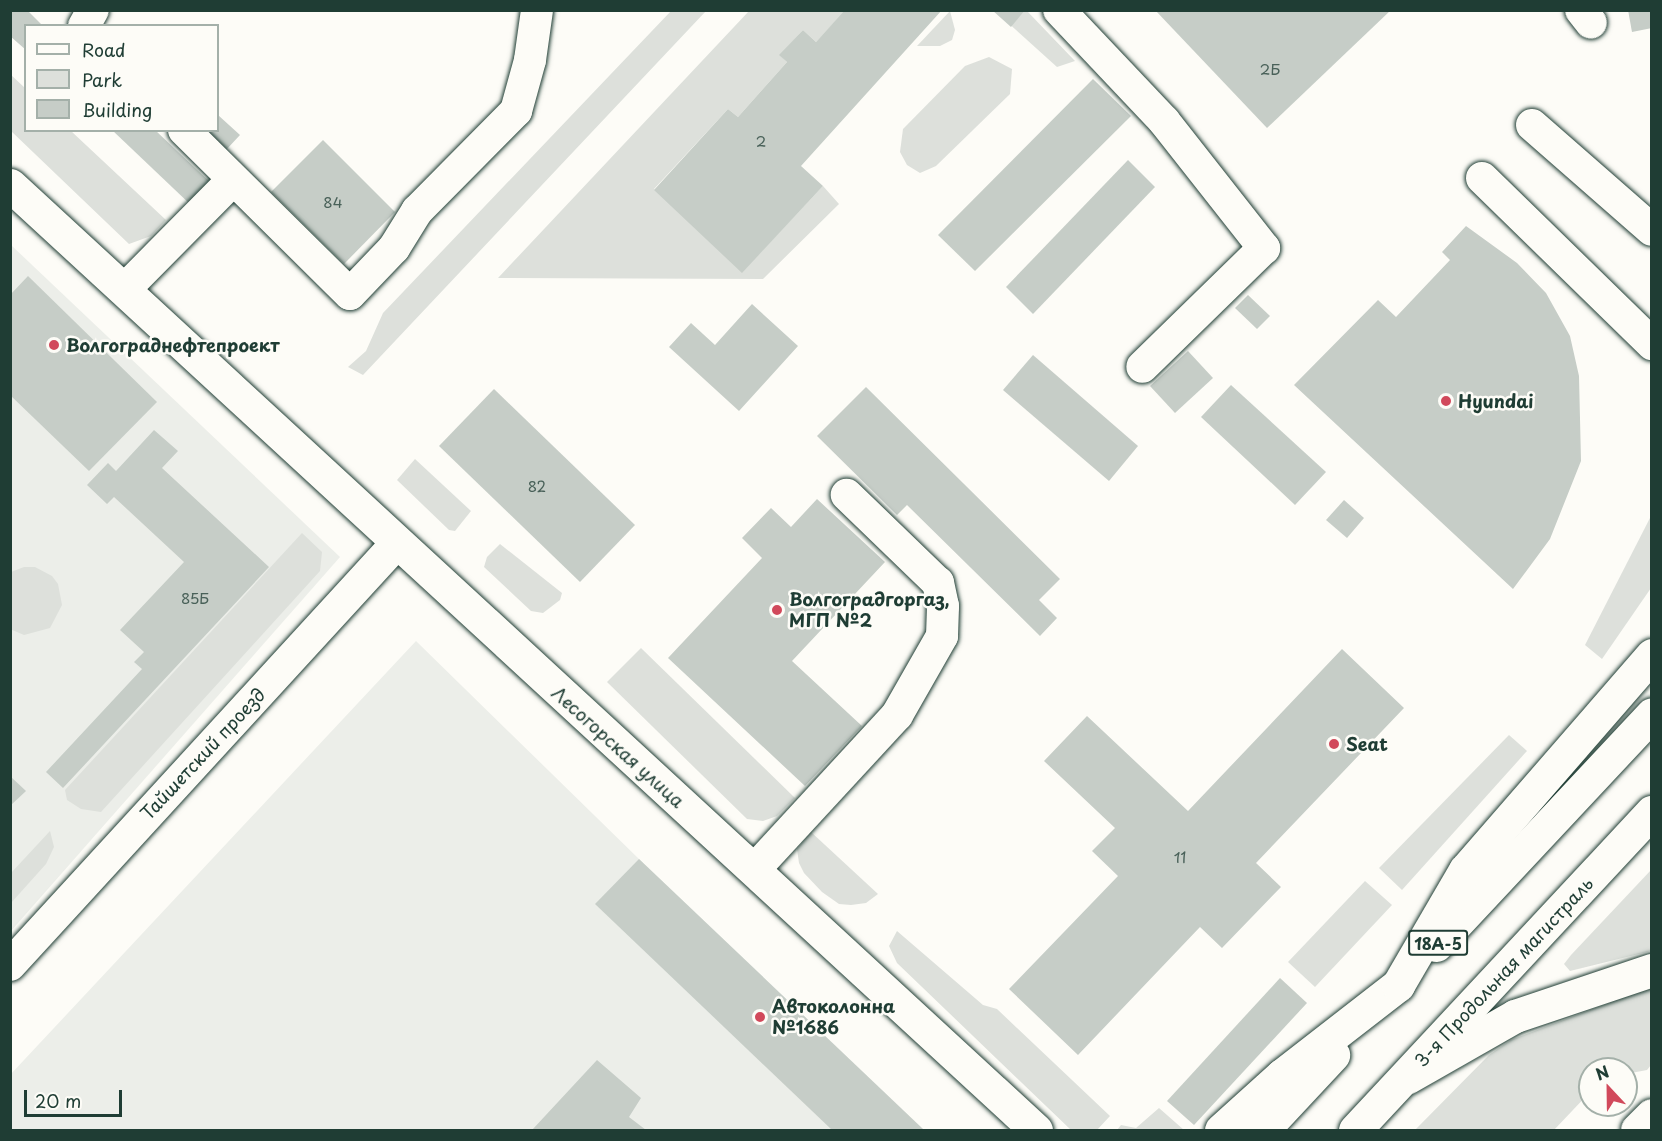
<!DOCTYPE html>
<html>
<head>
<meta charset="utf-8">
<style>
  body { margin:0 }
  #map { position:relative; width:1662px; height:1141px; overflow:hidden; background:#fdfcf7; font-family:"Playpen Sans",sans-serif }
  div>[style] { position:absolute }
  .built>* { inset:0; background:#eceee9 }
  .green>* { inset:0; background:#dde0db }
  .building>* { inset:0; background:#c6cdc7 }
  .roads { filter:drop-shadow(0 0 2px #1f3d34) drop-shadow(0 0 2px #1f3d34) }
  .minor>* { height:32px; margin:-16px; padding:0 16px; transform-origin:16px; border-radius:16px; background:#fdfcf7 }
  .major>* { height:33px; margin:-16.5px; padding:0 16.5px; transform-origin:16.5px; border-radius:16.5px; background:#fdfcf7 }
  .highway>* { height:33px; margin:-16.5px; padding:0 16.5px; transform-origin:16.5px; border-radius:16.5px; background:#fdfcf7 }
  .dots>* { width:16px; height:16px; translate:-50% -50%; box-sizing:border-box; border:3px solid #fdfcf7; border-radius:50% }
  span { translate:-50% -50%; white-space:nowrap; text-align:center; line-height:1.15; -webkit-text-stroke:5px #fdfcf7; paint-order:stroke }
  .number-label { font-size:15px; color:#496159 }
  .number-label span { -webkit-text-stroke-width:0 }
  .shield-label span { padding:2px 4px; background:#fdfcf7; border:2px solid; border-radius:4px; -webkit-text-stroke-width:0 }
  .shield-label { font-size:16px; color:#1f3d34; font-weight:700 }
  .poi-label { font-size:18px; color:#1f3d34; font-weight:700 }
  .left { translate:0 -50%; text-align:left }
  .street-label { font-size:18px; color:#1f3d34 }
  .frame { position:absolute; inset:0; border:12px solid #1f3d34; pointer-events:none }
  .legend { position:absolute; left:24px; top:24px; width:195px; height:108px; box-sizing:border-box; background:#fdfcf7; border:2px solid #a4b0a9; margin:0; padding:8px 10px; list-style:none; font-size:18px; color:#1f3d34 }
  .legend li { display:flex; align-items:center; gap:12px; height:30px }
  .legend b { width:30px; border:2px solid #a4b0a9 }
  .north { position:absolute; left:1578px; top:1057px; width:60px; height:60px; box-sizing:border-box; background:#fdfcf7; border:2px solid #a4b0a9; border-radius:50%; rotate:338deg; font-size:16px; font-weight:700; line-height:24px; text-align:center; color:#1f3d34 }
  .north::after { content:''; display:block; margin:auto; width:21px; height:27px; background:#d1495b; clip-path:polygon(50% 0,100% 100%,50% 72%,0 100%) }
  .scale { position:absolute; left:24px; top:1090px; width:98px; height:27px; box-sizing:border-box; border:3px solid #1f3d34; border-top:0; padding-left:8px; font-size:18px; line-height:21px; white-space:nowrap; color:#1f3d34; -webkit-text-stroke:4px #fdfcf7; paint-order:stroke }
</style>
</head>
<body>
<div id="map">
  <div class="built">
    <div style="clip-path:polygon(11px 245px,340px 557px,11px 931px)"></div>
    <div style="clip-path:polygon(416px 641px,639px 859px,924px 1130px,11px 1130px,10px 1075px)"></div>
  </div>
  <div class="green">
    <div style="clip-path:polygon(671px 11px,706px 11px,363px 375px,348px 367px,366px 351px,383px 313px)"></div>
    <div style="clip-path:polygon(749px 11px,845px 11px,816px 42px,803px 30px,780px 55px,787px 62px,738px 117px,728px 109px,654px 189px,742px 272px,823px 186px,839px 204px,763px 279px,498px 278px)"></div>
    <div style="clip-path:polygon(950px 11px,955px 30px,952px 40px,940px 46px,917px 46px)"></div>
    <div style="clip-path:polygon(995px 11px,1027px 11px,1075px 61px,1057px 67px)"></div>
    <div style="clip-path:polygon(989px 57px,1012px 69px,1010px 94px,936px 166px,920px 173px,907px 165px,900px 152px,903px 129px,965px 66px)"></div>
    <div style="clip-path:polygon(10px 74px,25px 88px,26px 130px,71px 131px,166px 220px,151px 236px,129px 244px,11px 131px)"></div>
    <div style="clip-path:polygon(415px 459px,471px 511px,455px 531px,449px 530px,397px 480px)"></div>
    <div style="clip-path:polygon(1651px 516px,1651px 588px,1602px 659px,1585px 645px)"></div>
    <div style="clip-path:polygon(302px 533px,322px 552px,320px 571px,101px 812px,81px 809px,67px 800px,65px 790px)"></div>
    <div style="clip-path:polygon(500px 544px,562px 593px,560px 600px,543px 613px,531px 611px,484px 567px,487px 557px)"></div>
    <div style="clip-path:polygon(24px 567px,35px 567px,52px 576px,58px 584px,62px 605px,50px 628px,24px 635px,10px 629px,11px 572px)"></div>
    <div style="clip-path:polygon(641px 648px,795px 798px,777px 816px,763px 821px,747px 819px,607px 682px)"></div>
    <div style="clip-path:polygon(1509px 735px,1527px 751px,1402px 890px,1379px 868px)"></div>
    <div style="clip-path:polygon(50px 831px,54px 847px,46px 864px,11px 903px,11px 873px)"></div>
    <div style="clip-path:polygon(811px 832px,878px 894px,866px 903px,851px 905px,839px 904px,822px 892px,804px 873px,799px 863px,797px 849px)"></div>
    <div style="clip-path:polygon(1651px 870px,1651px 951px,1570px 971px,1564px 964px,1571px 955px)"></div>
    <div style="clip-path:polygon(1365px 881px,1392px 905px,1315px 987px,1288px 962px)"></div>
    <div style="clip-path:polygon(897px 931px,983px 1005px,997px 1009px,1110px 1116px,1097px 1130px,1071px 1130px,897px 963px,889px 946px)"></div>
    <div style="clip-path:polygon(1651px 987px,1651px 1065px,1647px 1070px,1631px 1073px,1623px 1065px,1618px 1069px,1590px 1069px,1590px 1092px,1554px 1130px,1415px 1130px,1489px 1055px,1511px 1040px)"></div>
    <div style="clip-path:polygon(1159px 1108px,1184px 1130px,1117px 1130px,1121px 1125px,1136px 1128px)"></div>
  </div>
  <div class="building">
    <div style="clip-path:polygon(10px 10px,27px 10px,43px 26px,26px 26px,26px 50px,10px 36px)"></div>
    <div style="clip-path:polygon(845px 10px,942px 10px,801px 166px,823px 186px,742px 273px,654px 190px,728px 109px,738px 117px,787px 62px,779px 55px,803px 30px,816px 42px)"></div>
    <div style="clip-path:polygon(992px 10px,1025px 10px,1011px 27px)"></div>
    <div style="clip-path:polygon(1155px 10px,1391px 10px,1267px 128px)"></div>
    <div style="clip-path:polygon(1628px 10px,1652px 10px,1652px 28px,1632px 32px)"></div>
    <div style="clip-path:polygon(1093px 79px,1131px 116px,975px 271px,938px 235px)"></div>
    <div style="clip-path:polygon(218px 115px,240px 135px,226px 150px,205px 130px,218px 130px)"></div>
    <div style="clip-path:polygon(112px 130px,155px 130px,213px 185px,193px 207px)"></div>
    <div style="clip-path:polygon(323px 140px,395px 212px,344px 264px,271px 192px)"></div>
    <div style="clip-path:polygon(1128px 160px,1155px 187px,1033px 314px,1006px 287px)"></div>
    <div style="clip-path:polygon(1466px 226px,1517px 263px,1546px 293px,1570px 336px,1579px 376px,1581px 461px,1550px 539px,1513px 589px,1294px 385px,1378px 300px,1396px 317px,1450px 260px,1442px 252px)"></div>
    <div style="clip-path:polygon(28px 276px,157px 402px,89px 471px,10px 395px,10px 295px)"></div>
    <div style="clip-path:polygon(1248px 295px,1270px 316px,1257px 329px,1235px 308px)"></div>
    <div style="clip-path:polygon(752px 304px,798px 346px,739px 411px,669px 347px,691px 323px,715px 345px)"></div>
    <div style="clip-path:polygon(1188px 351px,1213px 378px,1175px 413px,1150px 386px)"></div>
    <div style="clip-path:polygon(1033px 355px,1138px 446px,1109px 481px,1003px 390px)"></div>
    <div style="clip-path:polygon(1231px 385px,1326px 472px,1295px 505px,1201px 417px)"></div>
    <div style="clip-path:polygon(866px 387px,1060px 579px,1039px 600px,1057px 618px,1040px 636px,907px 505px,897px 515px,817px 436px)"></div>
    <div style="clip-path:polygon(494px 389px,635px 525px,580px 582px,439px 446px)"></div>
    <div style="clip-path:polygon(154px 430px,178px 451px,162px 468px,269px 567px,63px 788px,46px 772px,142px 669px,134px 662px,144px 652px,120px 630px,184px 562px,114px 497px,107px 504px,87px 485px,108px 463px,116px 471px)"></div>
    <div style="clip-path:polygon(817px 499px,885px 562px,792px 661px,862px 726px,805px 786px,668px 658px,762px 558px,742px 538px,771px 508px,791px 527px)"></div>
    <div style="clip-path:polygon(1344px 500px,1364px 518px,1347px 538px,1326px 520px)"></div>
    <div style="clip-path:polygon(1342px 649px,1404px 708px,1256px 863px,1281px 887px,1222px 948px,1200px 927px,1078px 1055px,1009px 989px,1118px 876px,1092px 851px,1115px 828px,1044px 761px,1087px 716px,1188px 811px)"></div>
    <div style="clip-path:polygon(10px 776px,26px 791px,10px 806px)"></div>
    <div style="clip-path:polygon(639px 859px,924px 1130px,832px 1130px,595px 904px)"></div>
    <div style="clip-path:polygon(1280px 978px,1307px 1003px,1194px 1125px,1167px 1101px)"></div>
    <div style="clip-path:polygon(597px 1060px,641px 1098px,629px 1117px,646px 1130px,532px 1130px)"></div>
  </div>
  <div class="roads">
    <div class="minor">
      <div style="left:1059px;top:10px;width:153px;rotate:46.6deg"></div>
      <div style="left:1164px;top:121px;width:162px;rotate:51.8deg"></div>
      <div style="left:1264px;top:248px;width:170px;rotate:135.7deg"></div>
      <div style="left:1581px;top:10px;width:16px;rotate:52deg"></div>
      <div style="left:84px;top:26px;width:18px;rotate:-61deg"></div>
      <div style="left:1532px;top:125px;width:159px;rotate:41.2deg"></div>
      <div style="left:184px;top:130px;width:233px;rotate:44.7deg"></div>
      <div style="left:350px;top:294px;width:64px;rotate:-46.3deg"></div>
      <div style="left:394px;top:248px;width:44px;rotate:-58.1deg"></div>
      <div style="left:417px;top:211px;width:141px;rotate:-45.3deg"></div>
      <div style="left:516px;top:111px;width:53px;rotate:-74.6deg"></div>
      <div style="left:530px;top:60px;width:50px;rotate:-82deg"></div>
      <div style="left:1482px;top:178px;width:238px;rotate:44.3deg"></div>
      <div style="left:124px;top:290px;width:155px;rotate:-45.3deg"></div>
      <div style="left:754px;top:870px;width:211px;rotate:-47.3deg"></div>
      <div style="left:897px;top:715px;width:91px;rotate:-60.3deg"></div>
      <div style="left:942px;top:636px;width:30px;rotate:-88deg"></div>
      <div style="left:943px;top:606px;width:24px;rotate:-102deg"></div>
      <div style="left:938px;top:583px;width:127px;rotate:-136deg"></div>
      <div style="left:10px;top:965px;width:571px;rotate:-47.48deg"></div>
      <div style="left:1637px;top:1130px;width:21px;rotate:-45deg"></div>
    </div>
    <div class="major">
      <div style="left:10px;top:185px;width:1395px;rotate:42.65deg"></div>
      <div style="left:1408px;top:1077px;width:123px;rotate:-29.7deg"></div>
      <div style="left:1515px;top:1016px;width:145px;rotate:-18.6deg"></div>
    </div>
    <div class="highway">
      <div style="left:1436px;top:945px;width:316px;rotate:-46.9deg"></div>
      <div style="left:1221px;top:1130px;width:82px;rotate:-42deg"></div>
      <div style="left:1282px;top:1075px;width:147px;rotate:-37.8deg"></div>
      <div style="left:1398px;top:985px;width:133px;rotate:-59.8deg"></div>
      <div style="left:1465px;top:870px;width:285px;rotate:-49deg"></div>
      <div style="left:1263px;top:1130px;width:103px;rotate:-47deg"></div>
      <div style="left:1355px;top:1130px;width:435px;rotate:-47deg"></div>
    </div>
  </div>
  <div class="dots">
    <div style="left:54px;top:345px;background:#d1495b"></div>
    <div style="left:1446px;top:401px;background:#d1495b"></div>
    <div style="left:777px;top:610px;background:#d1495b"></div>
    <div style="left:1334px;top:744px;background:#d1495b"></div>
    <div style="left:760px;top:1017px;background:#d1495b"></div>
  </div>
  <div class="number-label">
    <span style="left:1270px;top:69px">2Б</span>
    <span style="left:761px;top:141px">2</span>
    <span style="left:333px;top:202px">84</span>
    <span style="left:537px;top:486px">82</span>
    <span style="left:195px;top:598px">85Б</span>
    <span style="left:1180px;top:857px">11</span>
  </div>
  <div class="shield-label">
    <span style="left:1438px;top:943px">18А-5</span>
  </div>
  <div class="poi-label">
    <span class="left" style="left:66px;top:345px">Волгограднефтепроект</span>
    <span class="left" style="left:1458px;top:401px">Hyundai</span>
    <span class="left" style="left:789px;top:610px">Волгоградгоргаз,<br>МГП №2</span>
    <span class="left" style="left:1346px;top:744px">Seat</span>
    <span class="left" style="left:772px;top:1017px">Автоколонна<br>№1686</span>
  </div>
  <div class="street-label">
    <span style="left:618px;top:747px;rotate:42deg">Лесогорская улица</span>
    <span style="left:203px;top:754px;rotate:-47deg">Тайшетский проезд</span>
    <span style="left:1504px;top:972px;rotate:-47deg">3-я Продольная магистраль</span>
  </div>
  <div class="frame"></div>
  <ul class="legend">
  <li><b style="height:8px;background:#fdfcf7"></b>Road</li>
  <li><b style="height:16px;background:#dde0db"></b>Park</li>
  <li><b style="height:16px;background:#c6cdc7"></b>Building</li>
  </ul>
  <div class="north">N</div>
  <div class="scale">20 m</div>
</div>
</body>
</html>
